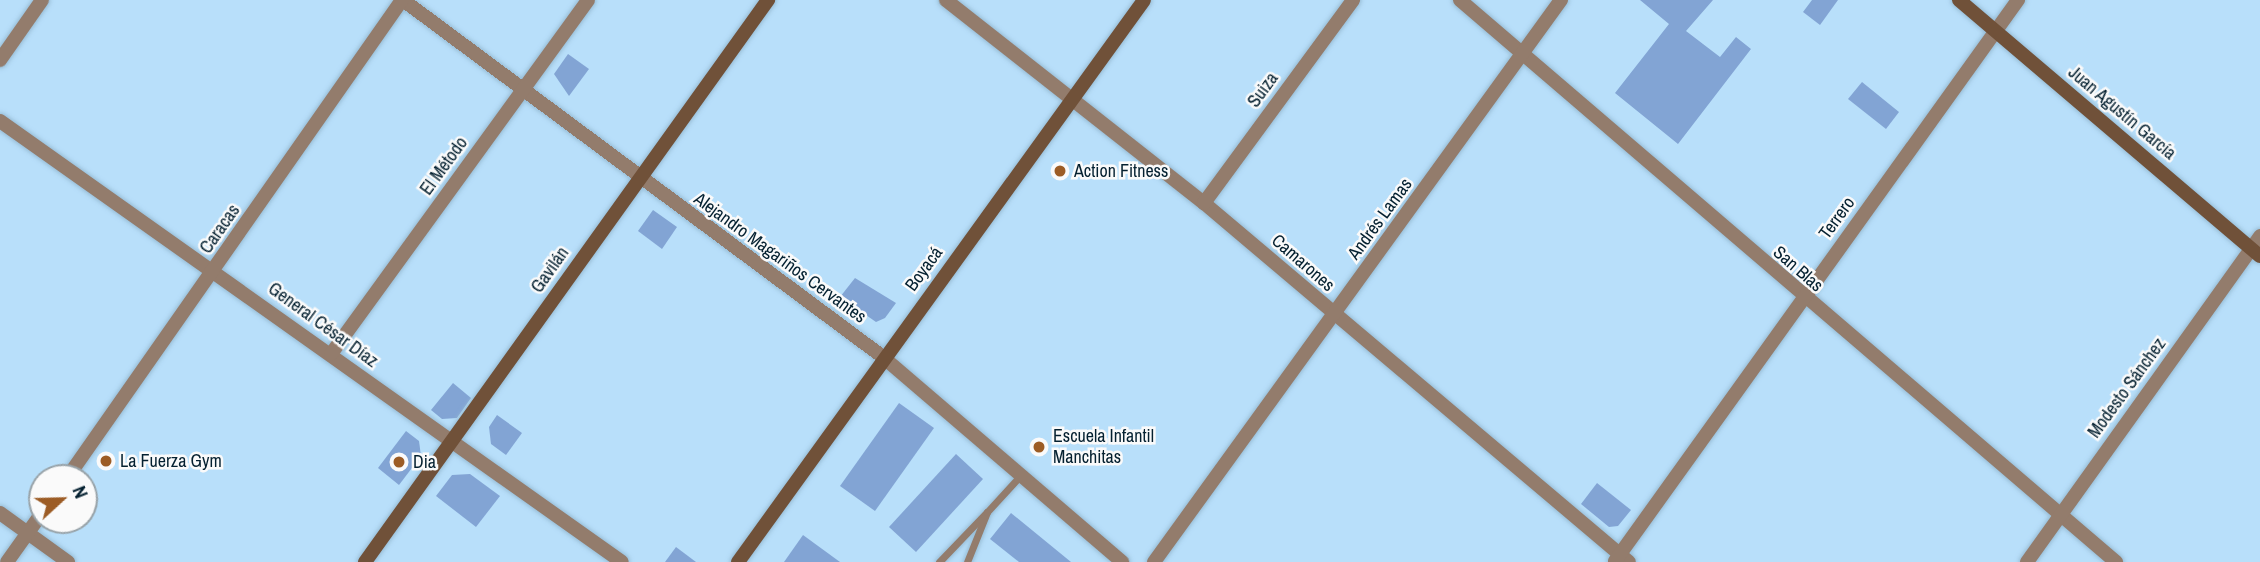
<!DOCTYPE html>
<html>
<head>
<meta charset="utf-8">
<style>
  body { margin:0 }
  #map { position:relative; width:2260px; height:562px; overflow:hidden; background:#b8dffa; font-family:"Archivo Narrow",sans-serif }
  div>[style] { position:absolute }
  .building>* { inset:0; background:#82a4d4 }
  .roads { filter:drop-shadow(0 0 2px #98bdd6) drop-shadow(0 0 2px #98bdd6) }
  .lane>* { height:7px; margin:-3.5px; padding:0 3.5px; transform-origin:3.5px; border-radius:3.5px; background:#937c6c }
  .street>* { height:14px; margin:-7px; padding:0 7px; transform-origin:7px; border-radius:7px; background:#937c6c }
  .secondary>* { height:14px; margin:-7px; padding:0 7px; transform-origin:7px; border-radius:7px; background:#705139 }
  .dots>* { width:19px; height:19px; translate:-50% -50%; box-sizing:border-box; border:4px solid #fafafa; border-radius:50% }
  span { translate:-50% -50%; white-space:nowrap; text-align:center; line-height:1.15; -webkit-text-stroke:5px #fafafa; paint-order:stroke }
  .street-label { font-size:18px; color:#042030 }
  .poi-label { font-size:18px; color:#042030 }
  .left { translate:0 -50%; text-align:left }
  .north { position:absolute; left:28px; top:464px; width:70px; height:70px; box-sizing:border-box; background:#fafafa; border:2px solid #98a3a9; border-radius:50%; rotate:68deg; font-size:19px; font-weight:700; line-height:28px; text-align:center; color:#042030 }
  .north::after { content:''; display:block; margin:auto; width:24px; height:32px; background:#9c5c25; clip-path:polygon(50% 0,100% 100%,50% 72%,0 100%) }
</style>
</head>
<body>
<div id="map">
  <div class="building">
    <div style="clip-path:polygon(1640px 0,1713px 0,1686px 31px,1720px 57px,1736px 37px,1751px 49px,1678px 144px,1615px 93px,1669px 24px)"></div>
    <div style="clip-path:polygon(1812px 0,1838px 0,1820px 25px,1803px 12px)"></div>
    <div style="clip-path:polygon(568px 54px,589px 69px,569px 96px,554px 74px)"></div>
    <div style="clip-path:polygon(1862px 82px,1899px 112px,1886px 129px,1848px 99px)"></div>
    <div style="clip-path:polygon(653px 210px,677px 227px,662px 249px,638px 231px)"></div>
    <div style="clip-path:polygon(855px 278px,896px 303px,885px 318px,876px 322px,840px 297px)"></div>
    <div style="clip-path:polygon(453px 383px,471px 398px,457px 418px,442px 419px,431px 410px)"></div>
    <div style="clip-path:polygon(899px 403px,934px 428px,875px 511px,840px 486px)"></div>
    <div style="clip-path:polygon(497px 415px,522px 433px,506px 455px,491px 444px,489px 427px)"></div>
    <div style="clip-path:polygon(406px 431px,419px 441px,421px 456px,399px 485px,378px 468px)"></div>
    <div style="clip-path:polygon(956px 454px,983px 479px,916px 552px,889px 527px)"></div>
    <div style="clip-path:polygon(470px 474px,500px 496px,476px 527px,436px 496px,452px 475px)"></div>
    <div style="clip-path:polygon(1597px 483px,1631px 510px,1618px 526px,1609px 527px,1581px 504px)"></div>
    <div style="clip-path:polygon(1011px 513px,1071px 562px,1019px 562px,990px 539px)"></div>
    <div style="clip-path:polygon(803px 535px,840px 562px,784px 562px)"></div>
    <div style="clip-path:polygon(676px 547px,696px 562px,665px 562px)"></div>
  </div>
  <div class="roads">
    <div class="lane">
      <div style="left:939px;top:562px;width:69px;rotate:-46.2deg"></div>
      <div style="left:967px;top:562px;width:54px;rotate:-68.2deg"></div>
      <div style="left:987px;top:512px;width:49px;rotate:-47.5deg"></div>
    </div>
    <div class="street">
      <div style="left:403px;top:0;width:598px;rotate:36.64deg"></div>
      <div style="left:883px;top:357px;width:315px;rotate:40.6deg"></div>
      <div style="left:946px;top:0;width:328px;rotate:38.2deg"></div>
      <div style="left:1204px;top:203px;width:556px;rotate:40.19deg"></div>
      <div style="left:1460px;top:0;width:864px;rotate:40.59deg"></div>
      <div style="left:0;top:60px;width:73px;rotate:-55deg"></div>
      <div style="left:0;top:121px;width:762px;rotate:35.34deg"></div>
      <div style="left:1204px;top:203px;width:252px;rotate:-53.7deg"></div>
      <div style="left:331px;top:354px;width:437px;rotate:-54deg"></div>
      <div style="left:67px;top:478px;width:584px;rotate:-54.98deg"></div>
      <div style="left:0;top:513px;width:84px;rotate:35.8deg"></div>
      <div style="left:1615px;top:561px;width:691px;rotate:-54.31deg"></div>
      <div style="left:7px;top:562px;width:60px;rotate:-54.5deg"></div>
      <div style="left:1154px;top:562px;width:694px;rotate:-54.09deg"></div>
      <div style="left:2027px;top:562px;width:401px;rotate:-54.4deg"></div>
    </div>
    <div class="secondary">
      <div style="left:1959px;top:0;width:395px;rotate:40.4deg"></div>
      <div style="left:365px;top:562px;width:692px;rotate:-54.36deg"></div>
      <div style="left:738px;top:562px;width:693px;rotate:-54.15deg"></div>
    </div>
  </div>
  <div class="dots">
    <div style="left:1060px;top:171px;background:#9c5c25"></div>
    <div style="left:1039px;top:447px;background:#9c5c25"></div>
    <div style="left:106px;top:461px;background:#9c5c25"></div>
    <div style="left:399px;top:462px;background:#9c5c25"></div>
  </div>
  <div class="street-label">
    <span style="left:1263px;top:90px;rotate:-54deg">Suiza</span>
    <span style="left:2122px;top:113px;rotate:40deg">Juan Agustín García</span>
    <span style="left:444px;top:166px;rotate:-54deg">El Método</span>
    <span style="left:1837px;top:218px;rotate:-54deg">Terrero</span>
    <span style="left:1380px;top:219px;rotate:-54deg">Andrés Lamas</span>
    <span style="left:220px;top:229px;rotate:-55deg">Caracas</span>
    <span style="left:780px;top:258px;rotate:36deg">Alejandro Magariños Cervantes</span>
    <span style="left:1303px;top:263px;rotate:41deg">Camarones</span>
    <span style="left:924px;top:269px;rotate:-54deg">Boyacá</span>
    <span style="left:1798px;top:269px;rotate:41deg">San Blas</span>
    <span style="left:550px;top:270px;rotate:-55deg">Gavilán</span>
    <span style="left:323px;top:325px;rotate:36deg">General César Díaz</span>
    <span style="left:2127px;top:388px;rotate:-54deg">Modesto Sánchez</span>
  </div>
  <div class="poi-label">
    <span class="left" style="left:1074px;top:171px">Action Fitness</span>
    <span class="left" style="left:1053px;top:447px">Escuela Infantil<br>Manchitas</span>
    <span class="left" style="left:120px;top:461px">La Fuerza Gym</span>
    <span class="left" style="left:413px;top:462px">Dia</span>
  </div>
  <div class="north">N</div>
</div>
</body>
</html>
